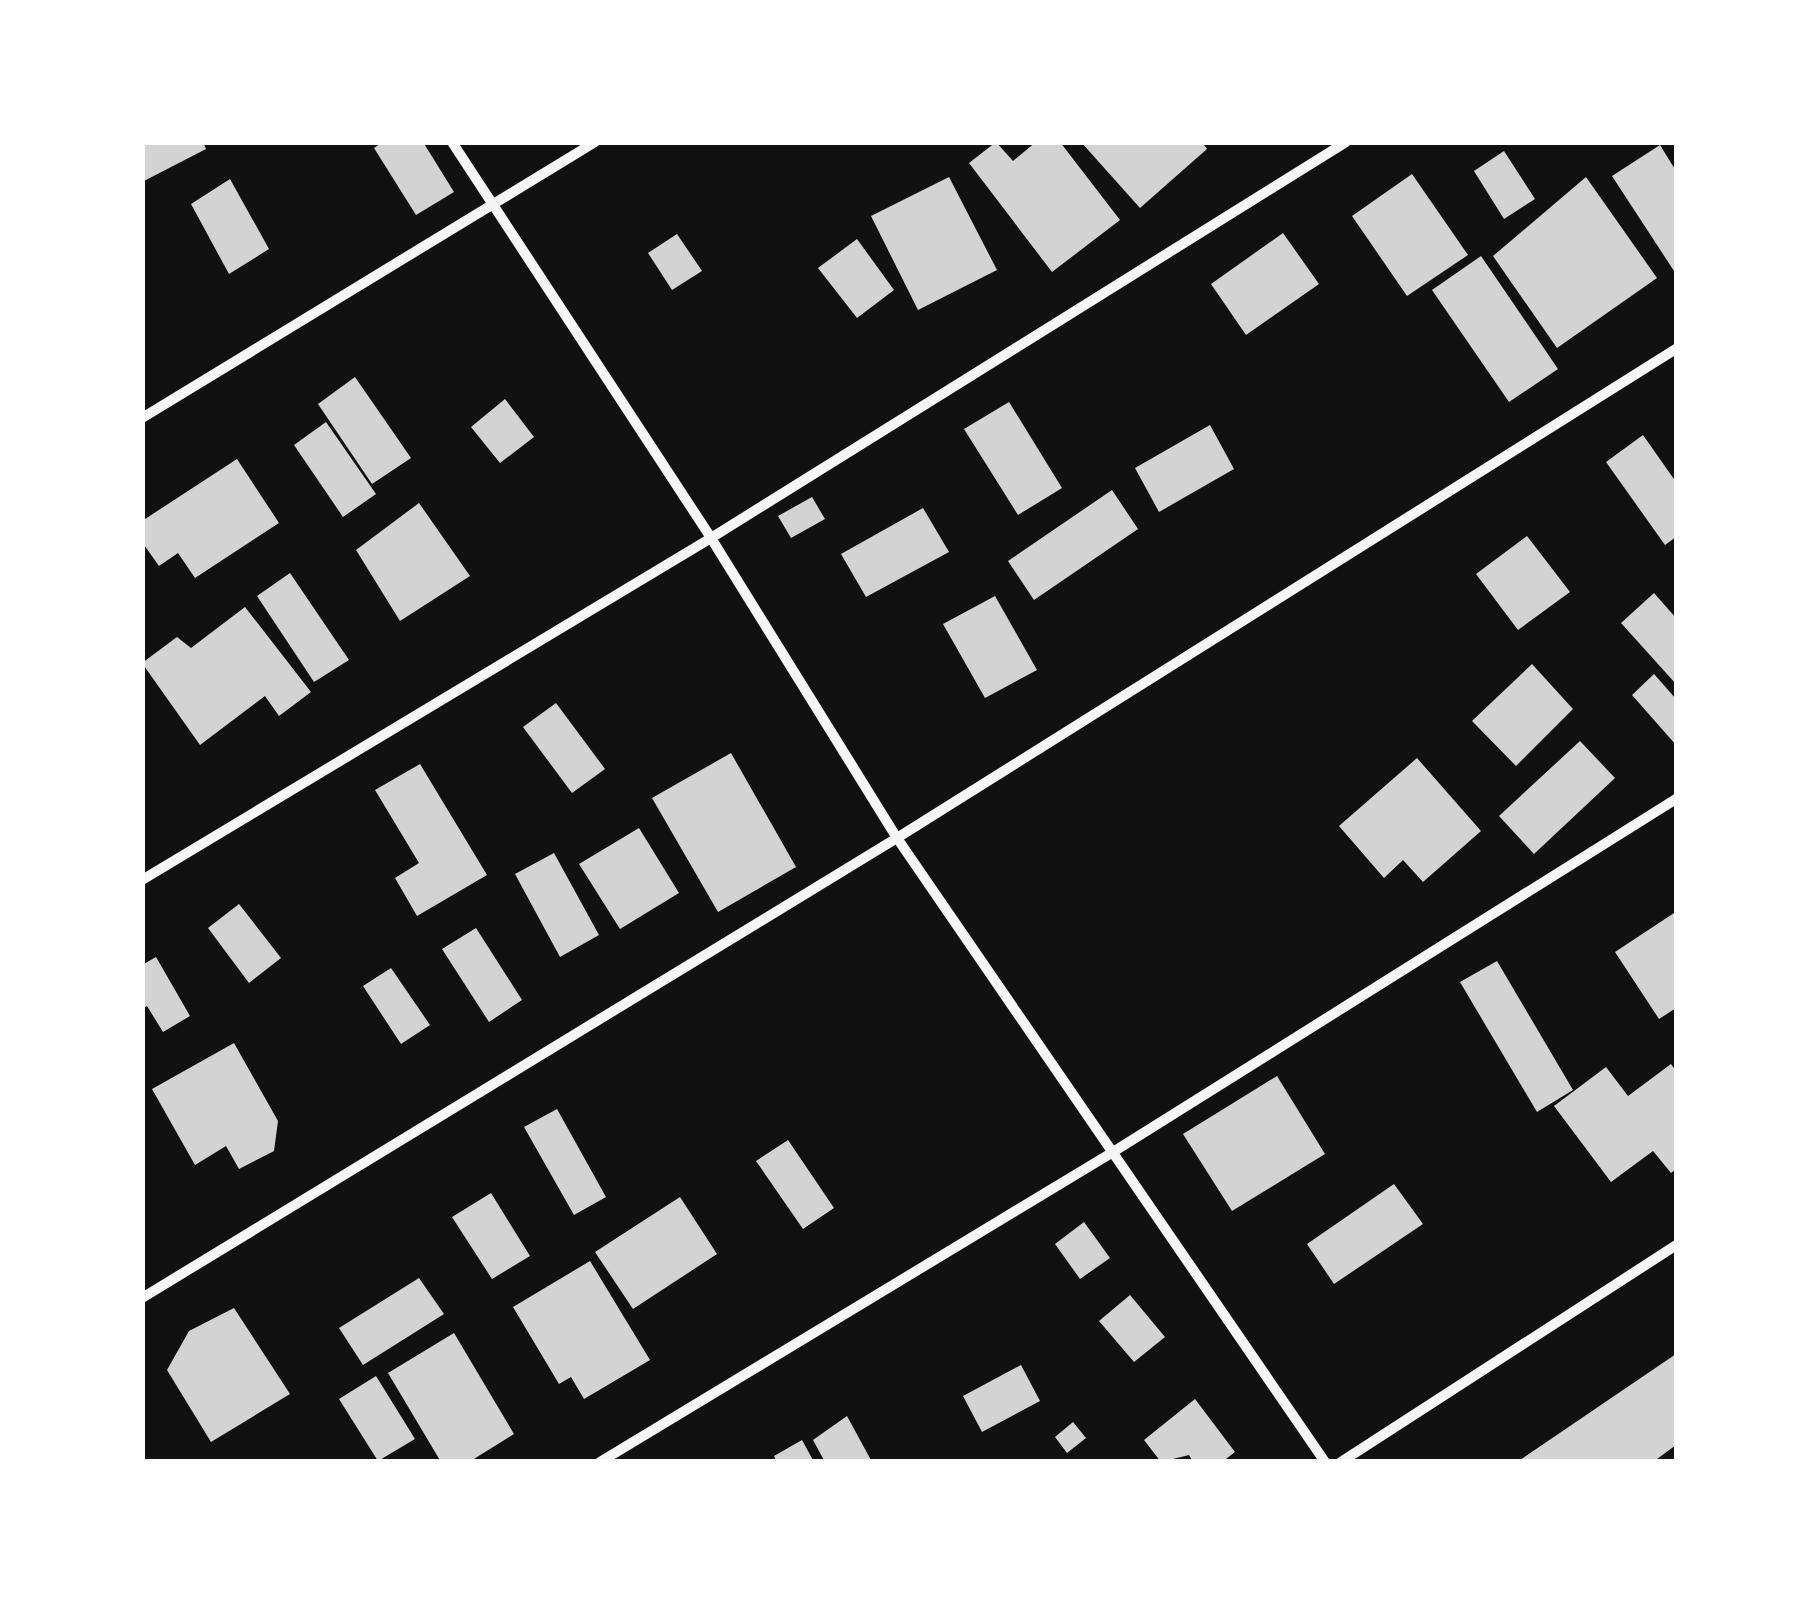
<!DOCTYPE html>
<html>
<head>
<meta charset="utf-8">
<style>
  body { margin:0 }
  #map { position:relative; width:1819px; height:1604px; overflow:hidden; background:#111; font-family:"Times New Roman",serif }
  div>[style] { position:absolute }
  .building>* { inset:0; background:#d3d3d3 }
  .minor>* { height:10px; margin:-5px; padding:0 5px; transform-origin:5px; border-radius:5px; background:#f5f5f5 }
  span { translate:-50% -50%; white-space:nowrap; text-align:center; line-height:1.15; -webkit-text-stroke:10px #fff; paint-order:stroke }
  .frame { position:absolute; inset:0; border:145px solid #fff; pointer-events:none }
</style>
</head>
<body>
<div id="map">
  <div class="building">
    <div style="clip-path:polygon(142px 142px,203px 142px,206px 149px,142px 182px)"></div>
    <div style="clip-path:polygon(383px 142px,423px 142px,454px 192px,416px 215px,374px 148px)"></div>
    <div style="clip-path:polygon(996px 142px,1013px 161px,1036px 142px,1060px 142px,1120px 220px,1052px 272px,969px 163px)"></div>
    <div style="clip-path:polygon(1081px 142px,1202px 142px,1207px 149px,1140px 208px)"></div>
    <div style="clip-path:polygon(1660px 145px,1676px 171px,1676px 274px,1612px 176px)"></div>
    <div style="clip-path:polygon(1504px 151px,1535px 199px,1504px 219px,1474px 171px)"></div>
    <div style="clip-path:polygon(1412px 174px,1468px 255px,1407px 296px,1352px 216px)"></div>
    <div style="clip-path:polygon(949px 177px,997px 270px,918px 310px,871px 216px)"></div>
    <div style="clip-path:polygon(1586px 177px,1657px 278px,1557px 348px,1493px 256px)"></div>
    <div style="clip-path:polygon(230px 179px,269px 249px,229px 274px,191px 204px)"></div>
    <div style="clip-path:polygon(1283px 233px,1319px 284px,1246px 335px,1211px 284px)"></div>
    <div style="clip-path:polygon(677px 234px,702px 271px,672px 290px,648px 253px)"></div>
    <div style="clip-path:polygon(857px 239px,894px 290px,857px 318px,818px 268px)"></div>
    <div style="clip-path:polygon(1481px 256px,1558px 369px,1509px 402px,1432px 290px)"></div>
    <div style="clip-path:polygon(355px 377px,411px 458px,372px 484px,318px 404px)"></div>
    <div style="clip-path:polygon(505px 399px,534px 437px,500px 463px,471px 427px)"></div>
    <div style="clip-path:polygon(1009px 402px,1062px 488px,1018px 515px,964px 429px)"></div>
    <div style="clip-path:polygon(326px 422px,376px 494px,343px 517px,294px 445px)"></div>
    <div style="clip-path:polygon(1210px 425px,1234px 469px,1159px 512px,1135px 468px)"></div>
    <div style="clip-path:polygon(1643px 435px,1676px 482px,1676px 537px,1665px 545px,1606px 462px)"></div>
    <div style="clip-path:polygon(237px 459px,279px 523px,195px 578px,178px 553px,159px 566px,142px 542px,142px 521px)"></div>
    <div style="clip-path:polygon(1112px 490px,1138px 529px,1034px 600px,1008px 561px)"></div>
    <div style="clip-path:polygon(812px 497px,825px 519px,791px 538px,778px 516px)"></div>
    <div style="clip-path:polygon(419px 503px,470px 576px,400px 621px,356px 550px)"></div>
    <div style="clip-path:polygon(923px 508px,949px 552px,866px 597px,841px 554px)"></div>
    <div style="clip-path:polygon(1527px 536px,1570px 592px,1518px 630px,1476px 574px)"></div>
    <div style="clip-path:polygon(290px 573px,349px 660px,314px 682px,257px 596px)"></div>
    <div style="clip-path:polygon(1654px 593px,1676px 618px,1676px 684px,1621px 623px)"></div>
    <div style="clip-path:polygon(995px 596px,1037px 670px,985px 698px,943px 624px)"></div>
    <div style="clip-path:polygon(245px 607px,311px 692px,279px 716px,265px 696px,200px 745px,142px 663px,177px 637px,191px 648px)"></div>
    <div style="clip-path:polygon(1532px 664px,1573px 709px,1516px 766px,1472px 721px)"></div>
    <div style="clip-path:polygon(1654px 674px,1676px 699px,1676px 745px,1632px 695px)"></div>
    <div style="clip-path:polygon(556px 703px,605px 769px,572px 793px,523px 727px)"></div>
    <div style="clip-path:polygon(1580px 741px,1615px 778px,1534px 854px,1499px 816px)"></div>
    <div style="clip-path:polygon(731px 753px,796px 867px,718px 912px,652px 798px)"></div>
    <div style="clip-path:polygon(1417px 758px,1481px 831px,1423px 882px,1403px 860px,1384px 878px,1339px 826px)"></div>
    <div style="clip-path:polygon(420px 764px,487px 875px,417px 916px,395px 878px,419px 863px,375px 790px)"></div>
    <div style="clip-path:polygon(639px 828px,679px 893px,620px 929px,579px 864px)"></div>
    <div style="clip-path:polygon(554px 853px,599px 935px,560px 957px,515px 874px)"></div>
    <div style="clip-path:polygon(239px 904px,281px 958px,249px 983px,208px 928px)"></div>
    <div style="clip-path:polygon(1674px 913px,1676px 1008px,1659px 1019px,1615px 952px)"></div>
    <div style="clip-path:polygon(476px 928px,522px 1000px,489px 1022px,442px 949px)"></div>
    <div style="clip-path:polygon(156px 957px,190px 1016px,163px 1032px,147px 1006px,142px 1009px,142px 965px)"></div>
    <div style="clip-path:polygon(1497px 961px,1573px 1090px,1537px 1112px,1460px 982px)"></div>
    <div style="clip-path:polygon(391px 968px,430px 1025px,401px 1044px,363px 986px)"></div>
    <div style="clip-path:polygon(234px 1043px,278px 1121px,274px 1151px,239px 1169px,226px 1146px,195px 1165px,152px 1089px)"></div>
    <div style="clip-path:polygon(1671px 1064px,1676px 1071px,1676px 1169px,1671px 1173px,1653px 1151px,1611px 1182px,1554px 1106px,1606px 1067px,1628px 1096px)"></div>
    <div style="clip-path:polygon(1277px 1076px,1325px 1154px,1232px 1211px,1183px 1134px)"></div>
    <div style="clip-path:polygon(557px 1109px,606px 1197px,574px 1215px,524px 1127px)"></div>
    <div style="clip-path:polygon(788px 1140px,834px 1208px,803px 1229px,756px 1161px)"></div>
    <div style="clip-path:polygon(1394px 1184px,1423px 1224px,1334px 1284px,1307px 1244px)"></div>
    <div style="clip-path:polygon(491px 1193px,530px 1256px,492px 1279px,452px 1217px)"></div>
    <div style="clip-path:polygon(680px 1197px,717px 1254px,633px 1309px,595px 1252px)"></div>
    <div style="clip-path:polygon(1084px 1222px,1110px 1258px,1080px 1279px,1055px 1244px)"></div>
    <div style="clip-path:polygon(590px 1261px,650px 1360px,584px 1399px,571px 1377px,559px 1384px,513px 1307px)"></div>
    <div style="clip-path:polygon(419px 1278px,444px 1314px,363px 1365px,339px 1328px)"></div>
    <div style="clip-path:polygon(1130px 1295px,1165px 1337px,1134px 1362px,1099px 1321px)"></div>
    <div style="clip-path:polygon(234px 1308px,290px 1394px,211px 1442px,167px 1370px,189px 1331px)"></div>
    <div style="clip-path:polygon(454px 1333px,514px 1434px,469px 1462px,441px 1462px,388px 1373px)"></div>
    <div style="clip-path:polygon(1676px 1354px,1676px 1445px,1653px 1462px,1517px 1462px)"></div>
    <div style="clip-path:polygon(1021px 1365px,1040px 1401px,982px 1432px,963px 1396px)"></div>
    <div style="clip-path:polygon(376px 1376px,415px 1439px,378px 1461px,339px 1399px)"></div>
    <div style="clip-path:polygon(1195px 1399px,1235px 1452px,1222px 1462px,1193px 1462px,1189px 1455px,1161px 1462px,1144px 1440px)"></div>
    <div style="clip-path:polygon(847px 1416px,872px 1462px,825px 1462px,813px 1440px)"></div>
    <div style="clip-path:polygon(1073px 1422px,1086px 1438px,1067px 1453px,1055px 1437px)"></div>
    <div style="clip-path:polygon(802px 1440px,814px 1462px,777px 1462px,774px 1456px)"></div>
  </div>
  <div class="minor">
    <div style="left:452px;top:142px;width:473px;rotate:56.8deg"></div>
    <div style="left:711px;top:538px;width:353px;rotate:58.2deg"></div>
    <div style="left:897px;top:838px;width:757px;rotate:55.55deg"></div>
    <div style="left:142px;top:418px;width:530px;rotate:-31.35deg"></div>
    <div style="left:142px;top:880px;width:664px;rotate:-31.01deg"></div>
    <div style="left:711px;top:538px;width:748px;rotate:-31.95deg"></div>
    <div style="left:142px;top:1298px;width:884px;rotate:-31.35deg"></div>
    <div style="left:897px;top:838px;width:920px;rotate:-32.12deg"></div>
    <div style="left:600px;top:1462px;width:599px;rotate:-31.14deg"></div>
    <div style="left:1113px;top:1152px;width:665px;rotate:-32.09deg"></div>
    <div style="left:1341px;top:1462px;width:399px;rotate:-32.9deg"></div>
  </div>
  <div class="frame"></div>
</div>
</body>
</html>
